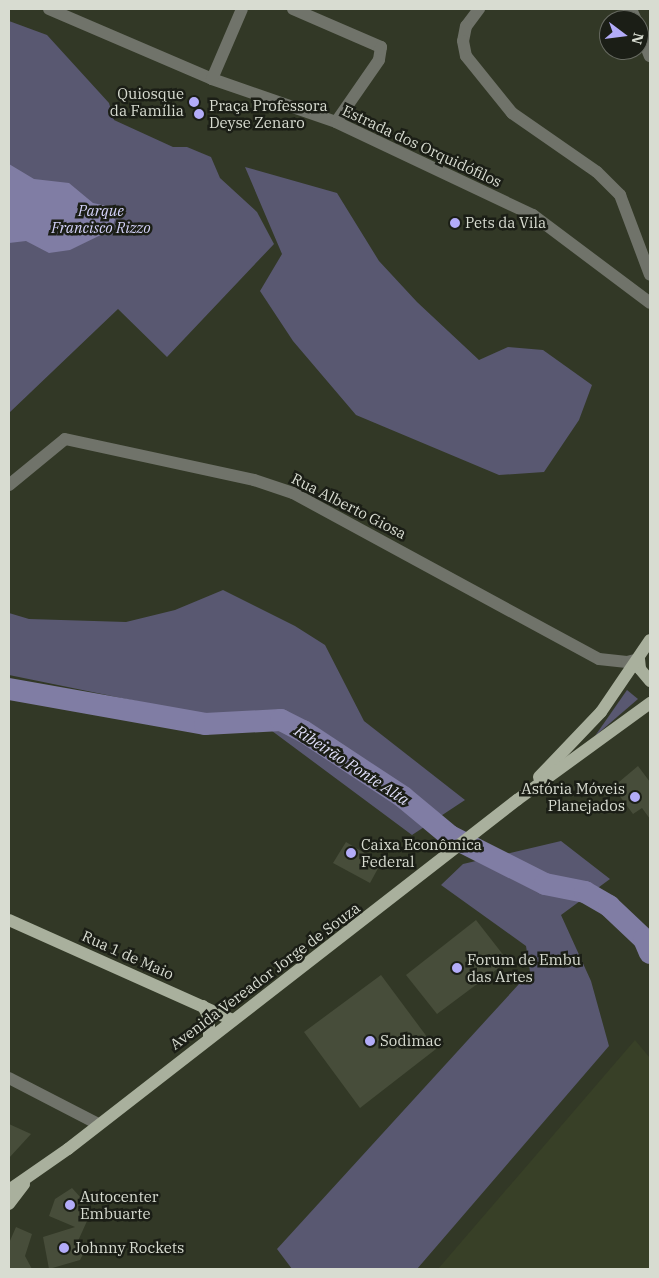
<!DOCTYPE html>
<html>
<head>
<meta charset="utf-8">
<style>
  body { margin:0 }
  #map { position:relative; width:659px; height:1278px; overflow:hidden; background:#323826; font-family:"IBM Plex Serif",serif }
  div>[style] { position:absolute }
  .built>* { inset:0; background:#384027 }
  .green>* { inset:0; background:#595871 }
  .water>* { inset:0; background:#807da4 }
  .river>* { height:22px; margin:-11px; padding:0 11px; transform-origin:11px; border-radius:11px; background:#807da4 }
  .building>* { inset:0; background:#474d3a }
  .minor>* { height:12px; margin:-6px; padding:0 6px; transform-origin:6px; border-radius:6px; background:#70736a }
  .major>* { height:12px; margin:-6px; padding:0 6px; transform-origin:6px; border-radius:6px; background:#a9b09d }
  .dots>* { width:14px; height:14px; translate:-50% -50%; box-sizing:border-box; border:2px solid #1b1e16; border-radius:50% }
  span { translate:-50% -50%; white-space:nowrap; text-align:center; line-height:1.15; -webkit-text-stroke:5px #1b1e16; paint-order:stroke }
  .poi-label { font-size:15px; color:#d8dcd1 }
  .right { translate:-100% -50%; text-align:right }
  .left { translate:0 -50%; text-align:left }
  .street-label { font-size:15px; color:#d8dcd1 }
  .park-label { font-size:15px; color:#d4d2f9; font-style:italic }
  .water-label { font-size:16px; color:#dfdef8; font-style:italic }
  .frame { position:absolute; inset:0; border:10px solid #d8dcd1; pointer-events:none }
  .north { position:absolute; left:599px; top:10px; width:50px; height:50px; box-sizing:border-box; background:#1b1e16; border:1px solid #676a61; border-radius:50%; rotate:105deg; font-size:14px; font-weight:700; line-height:20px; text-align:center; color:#d8dcd1 }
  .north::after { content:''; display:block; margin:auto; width:18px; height:22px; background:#b3acf9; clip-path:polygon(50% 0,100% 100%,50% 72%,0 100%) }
</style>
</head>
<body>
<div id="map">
  <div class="built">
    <div style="clip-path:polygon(635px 1040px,650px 1058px,650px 1269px,438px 1269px)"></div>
  </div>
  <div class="green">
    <div style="clip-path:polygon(9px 21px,47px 35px,109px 103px,114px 120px,173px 147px,187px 147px,211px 157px,220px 178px,257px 212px,274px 244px,167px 357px,118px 309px,9px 413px)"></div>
    <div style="clip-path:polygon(245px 167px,337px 193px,379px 261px,417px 302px,479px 360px,508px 347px,543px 350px,592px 385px,579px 420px,544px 472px,499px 475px,356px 415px,293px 341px,260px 291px,282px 254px)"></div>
    <div style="clip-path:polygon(223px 590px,295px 626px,325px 645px,364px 721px,465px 800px,412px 835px,268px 728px,9px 675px,9px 613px,29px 619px,126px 622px,175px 610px)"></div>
    <div style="clip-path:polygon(627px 690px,638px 699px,595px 736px)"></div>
    <div style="clip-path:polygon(561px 841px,610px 879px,561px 915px,591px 981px,609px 1046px,417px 1269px,292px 1269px,277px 1249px,530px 972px,526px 946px,441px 885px,463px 864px)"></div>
  </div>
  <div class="water">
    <div style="clip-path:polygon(9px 164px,34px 179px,69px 183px,93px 203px,107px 206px,116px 217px,111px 230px,70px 250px,49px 253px,26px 241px,9px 243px)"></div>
  </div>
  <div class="river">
    <div style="left:9px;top:689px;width:199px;rotate:10.1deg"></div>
    <div style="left:205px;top:724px;width:76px;rotate:-3deg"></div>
    <div style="left:281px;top:720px;width:25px;rotate:27deg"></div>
    <div style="left:303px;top:731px;width:120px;rotate:33.4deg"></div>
    <div style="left:403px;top:797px;width:61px;rotate:39.7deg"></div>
    <div style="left:450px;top:836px;width:106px;rotate:26.8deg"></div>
    <div style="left:545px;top:884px;width:41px;rotate:11.3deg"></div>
    <div style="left:585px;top:892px;width:28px;rotate:30deg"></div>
    <div style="left:609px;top:906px;width:48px;rotate:43.3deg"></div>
    <div style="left:644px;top:939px;width:15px;rotate:67deg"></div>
  </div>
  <div class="building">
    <div style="clip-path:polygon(192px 95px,201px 99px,197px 109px,187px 105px)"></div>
    <div style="clip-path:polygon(638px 766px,650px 782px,650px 819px,642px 808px,633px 814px,613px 787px)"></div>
    <div style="clip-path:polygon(346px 842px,381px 863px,370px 883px,333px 863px)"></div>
    <div style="clip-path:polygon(476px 920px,508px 961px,437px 1014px,406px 975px)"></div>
    <div style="clip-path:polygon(381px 975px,436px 1049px,360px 1108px,304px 1032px)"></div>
    <div style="clip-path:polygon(9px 1124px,31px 1134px,9px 1158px)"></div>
    <div style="clip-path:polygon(72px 1188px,92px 1210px,78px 1241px,85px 1250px,80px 1260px,49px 1269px,43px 1237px,75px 1227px,49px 1216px,55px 1199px)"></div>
    <div style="clip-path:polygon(16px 1227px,32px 1234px,25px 1256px,32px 1269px,9px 1269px,9px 1243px)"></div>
  </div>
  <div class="minor">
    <div style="left:49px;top:9px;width:177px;rotate:23.2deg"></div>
    <div style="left:212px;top:79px;width:131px;rotate:19.1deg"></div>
    <div style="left:336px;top:122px;width:218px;rotate:25.3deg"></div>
    <div style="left:533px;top:215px;width:146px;rotate:36.9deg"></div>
    <div style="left:293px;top:9px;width:96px;rotate:23.4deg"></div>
    <div style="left:381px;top:47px;width:13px;rotate:99deg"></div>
    <div style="left:379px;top:60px;width:75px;rotate:124.7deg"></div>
    <div style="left:479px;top:9px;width:21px;rotate:127deg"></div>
    <div style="left:466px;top:26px;width:15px;rotate:101deg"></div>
    <div style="left:463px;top:41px;width:15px;rotate:79deg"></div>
    <div style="left:466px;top:56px;width:73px;rotate:51.1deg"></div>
    <div style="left:512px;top:113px;width:103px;rotate:34.8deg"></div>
    <div style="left:597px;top:172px;width:33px;rotate:45deg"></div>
    <div style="left:620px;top:195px;width:85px;rotate:69.4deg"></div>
    <div style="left:631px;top:9px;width:12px;rotate:66deg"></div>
    <div style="left:639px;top:28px;width:30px;rotate:69deg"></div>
    <div style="left:212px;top:79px;width:76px;rotate:-66.8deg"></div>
    <div style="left:9px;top:485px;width:72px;rotate:-39.4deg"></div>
    <div style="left:65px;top:439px;width:193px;rotate:12.2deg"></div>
    <div style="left:254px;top:480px;width:41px;rotate:18.4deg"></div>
    <div style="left:293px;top:493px;width:348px;rotate:28.5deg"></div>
    <div style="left:599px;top:659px;width:28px;rotate:6deg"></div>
    <div style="left:627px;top:662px;width:12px;rotate:-14deg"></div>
    <div style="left:9px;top:1078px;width:100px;rotate:27.3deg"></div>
  </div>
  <div class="major">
    <div style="left:639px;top:659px;width:10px;rotate:84deg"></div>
    <div style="left:640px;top:669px;width:16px;rotate:50deg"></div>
    <div style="left:539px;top:777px;width:90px;rotate:-46.4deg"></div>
    <div style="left:601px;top:712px;width:87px;rotate:-55.8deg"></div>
    <div style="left:9px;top:920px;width:245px;rotate:24.1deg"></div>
    <div style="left:203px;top:1006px;width:13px;rotate:63deg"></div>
    <div style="left:209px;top:1018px;width:20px;rotate:90deg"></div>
    <div style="left:9px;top:1190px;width:72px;rotate:-34.8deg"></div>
    <div style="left:68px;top:1149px;width:569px;rotate:-37.86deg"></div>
    <div style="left:517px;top:800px;width:165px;rotate:-36.1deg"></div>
    <div style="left:9px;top:1204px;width:25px;rotate:-53deg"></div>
  </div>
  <div class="dots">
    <div style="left:194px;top:102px;background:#b3acf9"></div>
    <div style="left:199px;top:114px;background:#b3acf9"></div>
    <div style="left:455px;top:223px;background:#b3acf9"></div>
    <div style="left:635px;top:797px;background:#b3acf9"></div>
    <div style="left:351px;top:853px;background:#b3acf9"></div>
    <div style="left:457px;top:968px;background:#b3acf9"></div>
    <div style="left:370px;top:1041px;background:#b3acf9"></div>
    <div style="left:70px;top:1205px;background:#b3acf9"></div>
    <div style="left:64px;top:1248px;background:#b3acf9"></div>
  </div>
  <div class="poi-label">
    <span class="right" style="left:184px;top:102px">Quiosque<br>da Família</span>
    <span class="left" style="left:209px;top:114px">Praça Professora<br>Deyse Zenaro</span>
    <span class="left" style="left:465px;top:223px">Pets da Vila</span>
    <span class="right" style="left:625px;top:797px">Astória Móveis<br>Planejados</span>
    <span class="left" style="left:361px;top:853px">Caixa Econômica<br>Federal</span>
    <span class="left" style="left:467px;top:968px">Forum de Embu<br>das Artes</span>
    <span class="left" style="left:380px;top:1041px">Sodimac</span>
    <span class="left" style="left:80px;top:1205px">Autocenter<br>Embuarte</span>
    <span class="left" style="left:74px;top:1248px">Johnny Rockets</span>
  </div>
  <div class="street-label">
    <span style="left:422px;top:146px;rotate:25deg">Estrada dos Orquidófilos</span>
    <span style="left:349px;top:506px;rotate:27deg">Rua Alberto Giosa</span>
    <span style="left:128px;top:955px;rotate:24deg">Rua 1 de Maio</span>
    <span style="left:265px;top:976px;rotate:-37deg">Avenida Vereador Jorge de Souza</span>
  </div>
  <div class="park-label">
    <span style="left:101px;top:219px">Parque<br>Francisco Rizzo</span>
  </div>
  <div class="water-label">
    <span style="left:352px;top:765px;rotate:33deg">Ribeirão Ponte Alta</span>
  </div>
  <div class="frame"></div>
  <div class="north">N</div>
</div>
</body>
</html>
